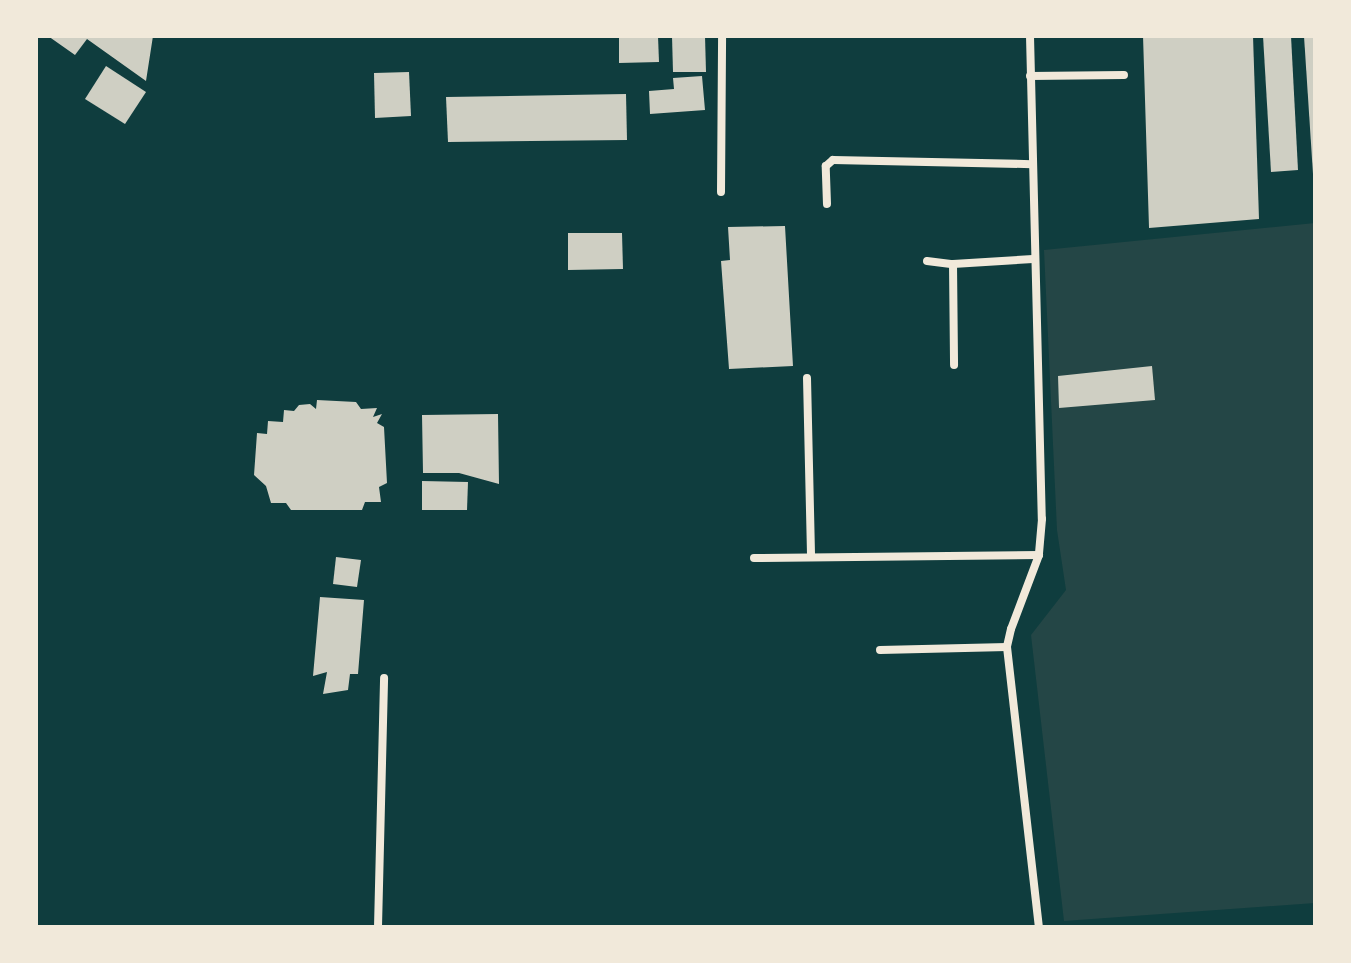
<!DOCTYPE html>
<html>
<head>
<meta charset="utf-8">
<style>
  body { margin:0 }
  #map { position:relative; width:1351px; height:963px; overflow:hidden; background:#0f3d3e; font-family:"PT Sans Narrow",sans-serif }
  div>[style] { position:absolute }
  .green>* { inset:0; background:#244646 }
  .building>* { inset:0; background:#cfcfc3 }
  .minor>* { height:8px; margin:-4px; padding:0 4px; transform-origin:4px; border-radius:4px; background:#f1e9da }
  span { translate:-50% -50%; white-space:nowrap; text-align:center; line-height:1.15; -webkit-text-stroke:6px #f1e9da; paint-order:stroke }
  .frame { position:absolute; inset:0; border:38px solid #f1e9da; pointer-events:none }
</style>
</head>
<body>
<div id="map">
  <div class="green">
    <div style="clip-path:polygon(1315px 223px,1315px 903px,1064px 921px,1031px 635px,1066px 590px,1057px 530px,1044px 250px)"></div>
  </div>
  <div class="building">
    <div style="clip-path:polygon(48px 36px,153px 36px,146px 81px,87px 39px,75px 55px)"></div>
    <div style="clip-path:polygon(619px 36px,658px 36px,659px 62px,619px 63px)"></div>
    <div style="clip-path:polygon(672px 36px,705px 36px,706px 72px,673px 72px)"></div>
    <div style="clip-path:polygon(1143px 36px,1253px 36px,1259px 219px,1149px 228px)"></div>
    <div style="clip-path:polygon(1263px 36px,1291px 36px,1298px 170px,1271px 172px)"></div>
    <div style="clip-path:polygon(1304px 36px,1315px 36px,1315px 174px,1313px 174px)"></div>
    <div style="clip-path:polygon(106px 66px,146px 92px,125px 124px,85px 99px)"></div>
    <div style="clip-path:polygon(409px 72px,411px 116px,375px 118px,374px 73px)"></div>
    <div style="clip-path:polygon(702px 76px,705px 110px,650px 114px,649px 91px,674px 89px,673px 78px)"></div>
    <div style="clip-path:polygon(626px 94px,627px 140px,448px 142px,446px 97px)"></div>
    <div style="clip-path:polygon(785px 226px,793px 366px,729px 369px,721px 261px,730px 260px,728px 227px)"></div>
    <div style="clip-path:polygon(568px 233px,622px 233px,623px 269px,568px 270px)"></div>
    <div style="clip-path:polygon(1152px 366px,1155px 400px,1059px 408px,1058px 376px)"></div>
    <div style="clip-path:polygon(317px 400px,356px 402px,361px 409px,377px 408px,373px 417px,382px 414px,377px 423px,384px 427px,387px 483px,379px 487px,381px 502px,365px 502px,362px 510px,291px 510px,286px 503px,271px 503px,266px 486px,254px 475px,257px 433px,267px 434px,268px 421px,283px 422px,284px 410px,294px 411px,299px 405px,310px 404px,316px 409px)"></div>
    <div style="clip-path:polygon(498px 414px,499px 484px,459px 473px,423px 473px,422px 415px)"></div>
    <div style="clip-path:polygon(422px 481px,468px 482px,467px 510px,422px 510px)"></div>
    <div style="clip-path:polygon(336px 557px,361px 560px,357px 587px,333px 584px)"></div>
    <div style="clip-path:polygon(320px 597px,364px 600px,358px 674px,350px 674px,348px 690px,323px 694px,327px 672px,313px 676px)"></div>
  </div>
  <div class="minor">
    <div style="left:1030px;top:36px;width:483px;rotate:88.6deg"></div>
    <div style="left:1042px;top:519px;width:36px;rotate:95deg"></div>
    <div style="left:1039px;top:555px;width:79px;rotate:110.7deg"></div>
    <div style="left:1011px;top:629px;width:18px;rotate:103deg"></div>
    <div style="left:1007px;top:647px;width:282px;rotate:83.5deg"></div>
    <div style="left:1030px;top:76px;width:94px;rotate:-0.6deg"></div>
    <div style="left:721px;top:192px;width:156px;rotate:-89.6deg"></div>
    <div style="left:827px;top:204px;width:38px;rotate:-92deg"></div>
    <div style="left:826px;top:166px;width:9px;rotate:-41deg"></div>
    <div style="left:833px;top:160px;width:199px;rotate:1.2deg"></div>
    <div style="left:927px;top:261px;width:26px;rotate:7deg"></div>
    <div style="left:953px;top:264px;width:80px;rotate:-3.6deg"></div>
    <div style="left:953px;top:264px;width:101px;rotate:89.4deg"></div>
    <div style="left:807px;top:378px;width:179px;rotate:88.7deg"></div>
    <div style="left:754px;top:558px;width:285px;rotate:-0.6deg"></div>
    <div style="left:880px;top:650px;width:127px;rotate:-1.4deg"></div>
    <div style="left:378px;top:927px;width:249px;rotate:-88.6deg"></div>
  </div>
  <div class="frame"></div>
</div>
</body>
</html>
